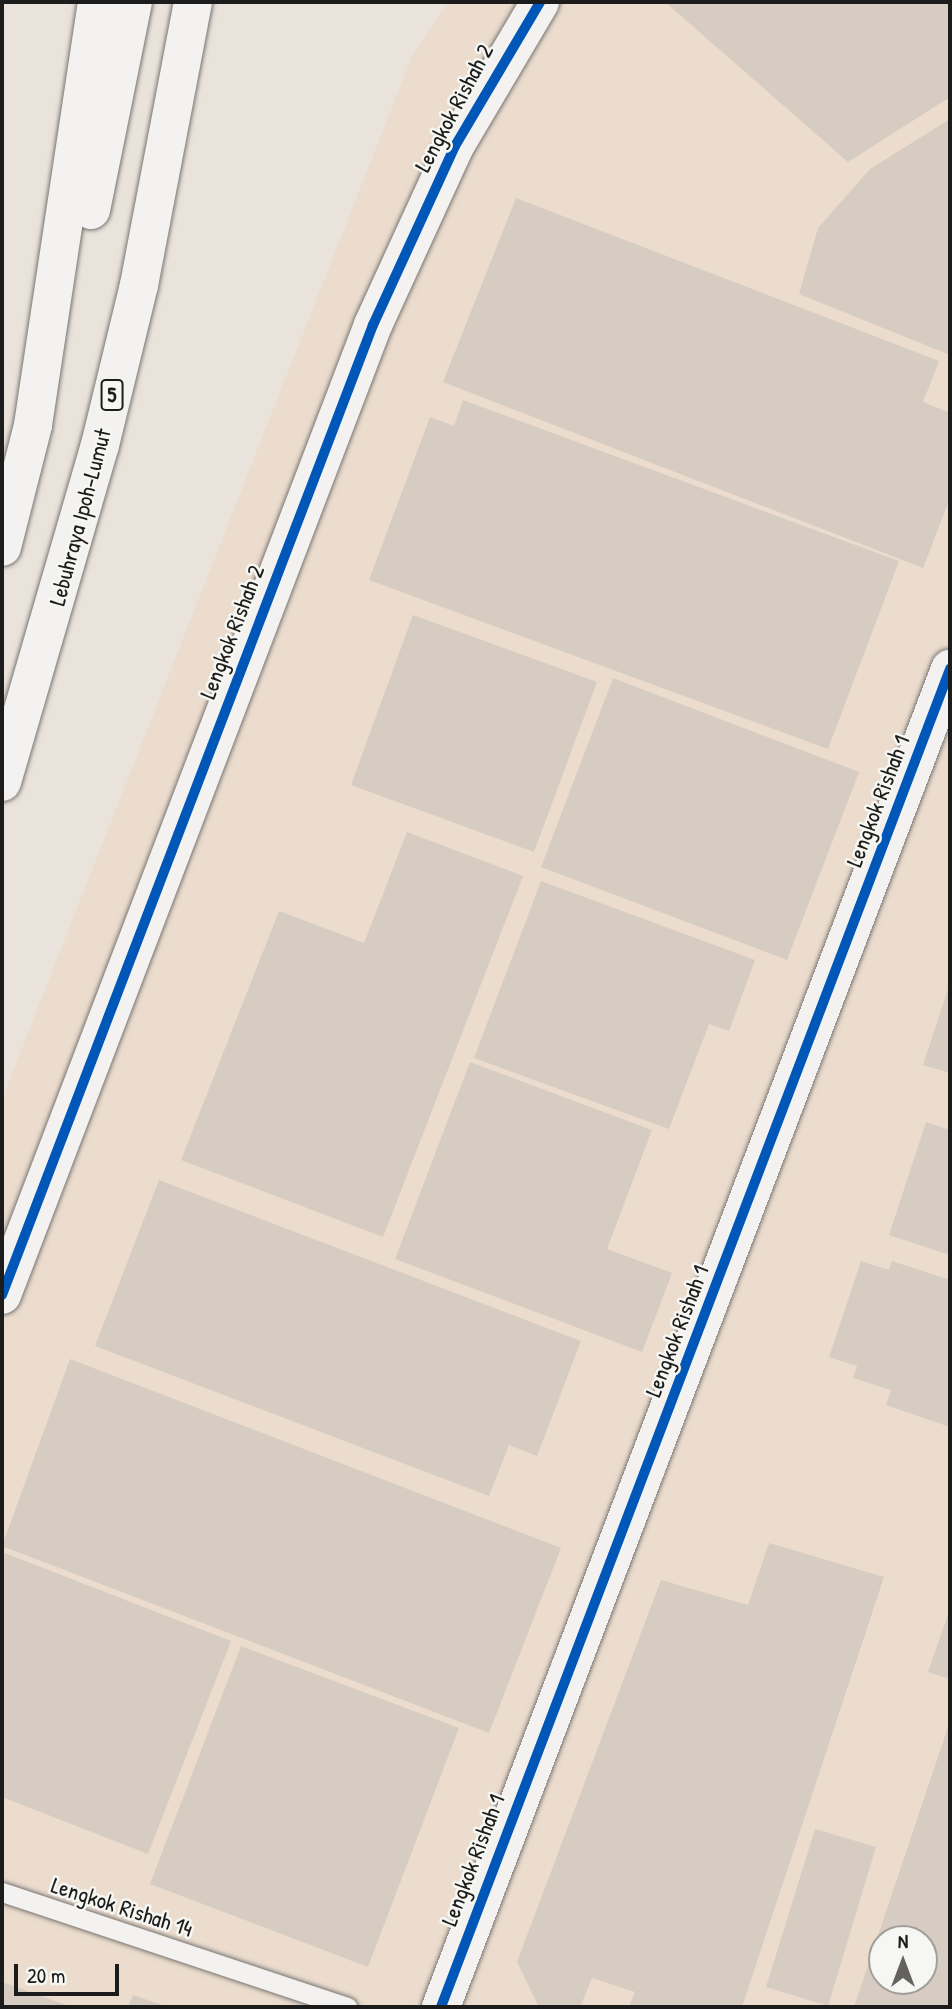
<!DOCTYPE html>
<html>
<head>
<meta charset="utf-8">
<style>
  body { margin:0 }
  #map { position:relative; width:952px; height:2009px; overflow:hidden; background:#eae3dc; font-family:"Patrick Hand",sans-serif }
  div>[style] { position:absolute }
  .built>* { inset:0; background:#ebdcce }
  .building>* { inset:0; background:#d7ccc2 }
  .roads { filter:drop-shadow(0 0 2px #797672) drop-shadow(0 0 2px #797672) }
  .lane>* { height:19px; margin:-9.5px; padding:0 9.5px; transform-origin:9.5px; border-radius:9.5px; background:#f3f2f0 }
  .street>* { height:38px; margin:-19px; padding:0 19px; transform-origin:19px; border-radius:19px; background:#f3f2f0 }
  .highway>* { height:38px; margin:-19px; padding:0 19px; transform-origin:19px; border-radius:19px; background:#f3f2f0 }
  .cycleway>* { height:10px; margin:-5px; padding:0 5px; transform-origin:5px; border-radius:5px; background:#0057b8 }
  span { translate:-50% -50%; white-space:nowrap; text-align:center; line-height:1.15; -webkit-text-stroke:5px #f6f6f2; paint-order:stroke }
  .shield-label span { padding:2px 5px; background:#f6f6f2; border:2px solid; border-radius:5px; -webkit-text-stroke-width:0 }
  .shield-label { font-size:21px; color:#1c1c1c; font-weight:700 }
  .street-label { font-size:23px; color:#1c1c1c }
  .frame { position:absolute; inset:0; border:4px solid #1c1c1c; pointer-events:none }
  .north { position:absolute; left:868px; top:1925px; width:70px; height:70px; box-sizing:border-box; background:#f6f6f2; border:2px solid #9f9f9c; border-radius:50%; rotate:0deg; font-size:19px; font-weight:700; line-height:28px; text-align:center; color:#1c1c1c }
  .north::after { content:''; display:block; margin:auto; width:24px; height:32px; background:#64625f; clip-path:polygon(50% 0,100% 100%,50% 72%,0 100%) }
  .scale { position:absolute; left:14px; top:1964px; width:105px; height:32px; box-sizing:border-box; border:4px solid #1c1c1c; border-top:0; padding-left:9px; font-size:21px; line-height:24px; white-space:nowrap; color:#1c1c1c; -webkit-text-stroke:5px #f6f6f2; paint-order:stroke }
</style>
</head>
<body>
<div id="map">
  <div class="built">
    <div style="clip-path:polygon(evenodd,449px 2px,950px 2px,950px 2007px,2px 2007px,2px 1099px,413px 54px,449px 2px,882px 1939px,924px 1939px,924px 1981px,882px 1981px,882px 1939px)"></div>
  </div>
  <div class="building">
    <div style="clip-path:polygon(665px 2px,950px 2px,950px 97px,848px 162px)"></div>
    <div style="clip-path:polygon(950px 119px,950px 355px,799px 294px,818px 228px,870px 169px)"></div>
    <div style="clip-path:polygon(516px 198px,939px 361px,923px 402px,950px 413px,950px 498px,923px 568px,443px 382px)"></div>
    <div style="clip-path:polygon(463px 400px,899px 561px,828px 749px,369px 580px,430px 417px,454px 426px)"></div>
    <div style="clip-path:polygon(413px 615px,597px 682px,534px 852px,351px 785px)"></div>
    <div style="clip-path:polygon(613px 678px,859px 772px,787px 960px,541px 867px)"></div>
    <div style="clip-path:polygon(407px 832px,523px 876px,383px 1237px,181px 1160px,279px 911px,364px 943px)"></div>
    <div style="clip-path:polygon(541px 881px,755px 960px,729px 1031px,709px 1024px,669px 1129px,474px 1058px)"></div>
    <div style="clip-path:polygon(950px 983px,950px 1073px,923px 1065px)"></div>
    <div style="clip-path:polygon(470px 1062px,652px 1130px,607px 1249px,672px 1273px,642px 1352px,395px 1259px)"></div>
    <div style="clip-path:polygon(926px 1122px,950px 1130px,950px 1255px,889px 1235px)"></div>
    <div style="clip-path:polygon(159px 1180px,581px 1341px,537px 1456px,509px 1445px,489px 1496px,95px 1346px)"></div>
    <div style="clip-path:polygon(861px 1261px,889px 1270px,892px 1261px,950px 1280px,950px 1427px,886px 1405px,891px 1390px,853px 1378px,857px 1366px,829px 1357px)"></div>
    <div style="clip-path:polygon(70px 1359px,561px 1548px,489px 1733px,2px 1546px)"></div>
    <div style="clip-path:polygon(769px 1543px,884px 1577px,742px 2007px,629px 2007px,635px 1992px,592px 1978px,580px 2007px,539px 2007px,517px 1962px,661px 1580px,748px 1605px)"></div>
    <div style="clip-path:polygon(2px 1552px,231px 1641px,148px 1854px,2px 1797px)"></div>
    <div style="clip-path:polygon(950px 1609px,950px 1679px,928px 1672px)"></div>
    <div style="clip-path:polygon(241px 1646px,459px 1728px,368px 1967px,150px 1884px)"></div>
    <div style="clip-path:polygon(evenodd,950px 1721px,950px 2007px,854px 2007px,950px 1721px,882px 1939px,924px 1939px,924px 1981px,882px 1981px,882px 1939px)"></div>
    <div style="clip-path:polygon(815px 1829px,876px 1847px,828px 2006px,766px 1987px)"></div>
    <div style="clip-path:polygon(2px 1982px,72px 2007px,2px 2007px)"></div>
    <div style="clip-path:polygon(133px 1995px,168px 2007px,128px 2007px)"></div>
  </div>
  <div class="roads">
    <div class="lane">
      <div style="left:2px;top:1892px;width:364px;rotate:18.4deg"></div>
    </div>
    <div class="street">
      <div style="left:2px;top:1295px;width:1039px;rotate:-69.07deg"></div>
      <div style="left:373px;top:325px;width:197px;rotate:-65.4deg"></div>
      <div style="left:455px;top:146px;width:167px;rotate:-59.4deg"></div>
      <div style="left:441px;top:2007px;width:1432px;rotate:-69.17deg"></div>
    </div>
    <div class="highway">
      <div style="left:91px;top:210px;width:212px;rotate:-78.6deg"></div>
      <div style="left:2px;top:547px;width:126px;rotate:-75.7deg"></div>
      <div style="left:33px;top:425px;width:428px;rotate:-81.4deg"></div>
      <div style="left:2px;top:782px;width:351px;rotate:-73.8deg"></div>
      <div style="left:100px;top:445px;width:165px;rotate:-76.3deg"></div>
      <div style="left:139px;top:285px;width:288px;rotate:-79.2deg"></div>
    </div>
  </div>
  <div class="cycleway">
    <div style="left:2px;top:1295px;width:1039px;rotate:-69.07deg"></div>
    <div style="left:373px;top:325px;width:197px;rotate:-65.4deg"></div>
    <div style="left:455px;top:146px;width:167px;rotate:-59.4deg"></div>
    <div style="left:441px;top:2007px;width:1432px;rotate:-69.17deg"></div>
  </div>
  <div class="shield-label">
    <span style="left:112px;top:395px">5</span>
  </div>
  <div class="street-label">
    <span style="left:454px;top:108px;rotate:-62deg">Lengkok Rishah 2</span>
    <span style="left:80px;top:517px;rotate:-75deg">Lebuhraya Ipoh-Lumut</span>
    <span style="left:232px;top:632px;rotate:-69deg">Lengkok Rishah 2</span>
    <span style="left:878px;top:801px;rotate:-69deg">Lengkok Rishah 1</span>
    <span style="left:677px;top:1331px;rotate:-69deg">Lengkok Rishah 1</span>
    <span style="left:473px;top:1860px;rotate:-69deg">Lengkok Rishah 1</span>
    <span style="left:122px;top:1907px;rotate:18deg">Lengkok Rishah 14</span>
  </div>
  <div class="frame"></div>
  <div class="north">N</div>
  <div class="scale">20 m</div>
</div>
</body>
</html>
